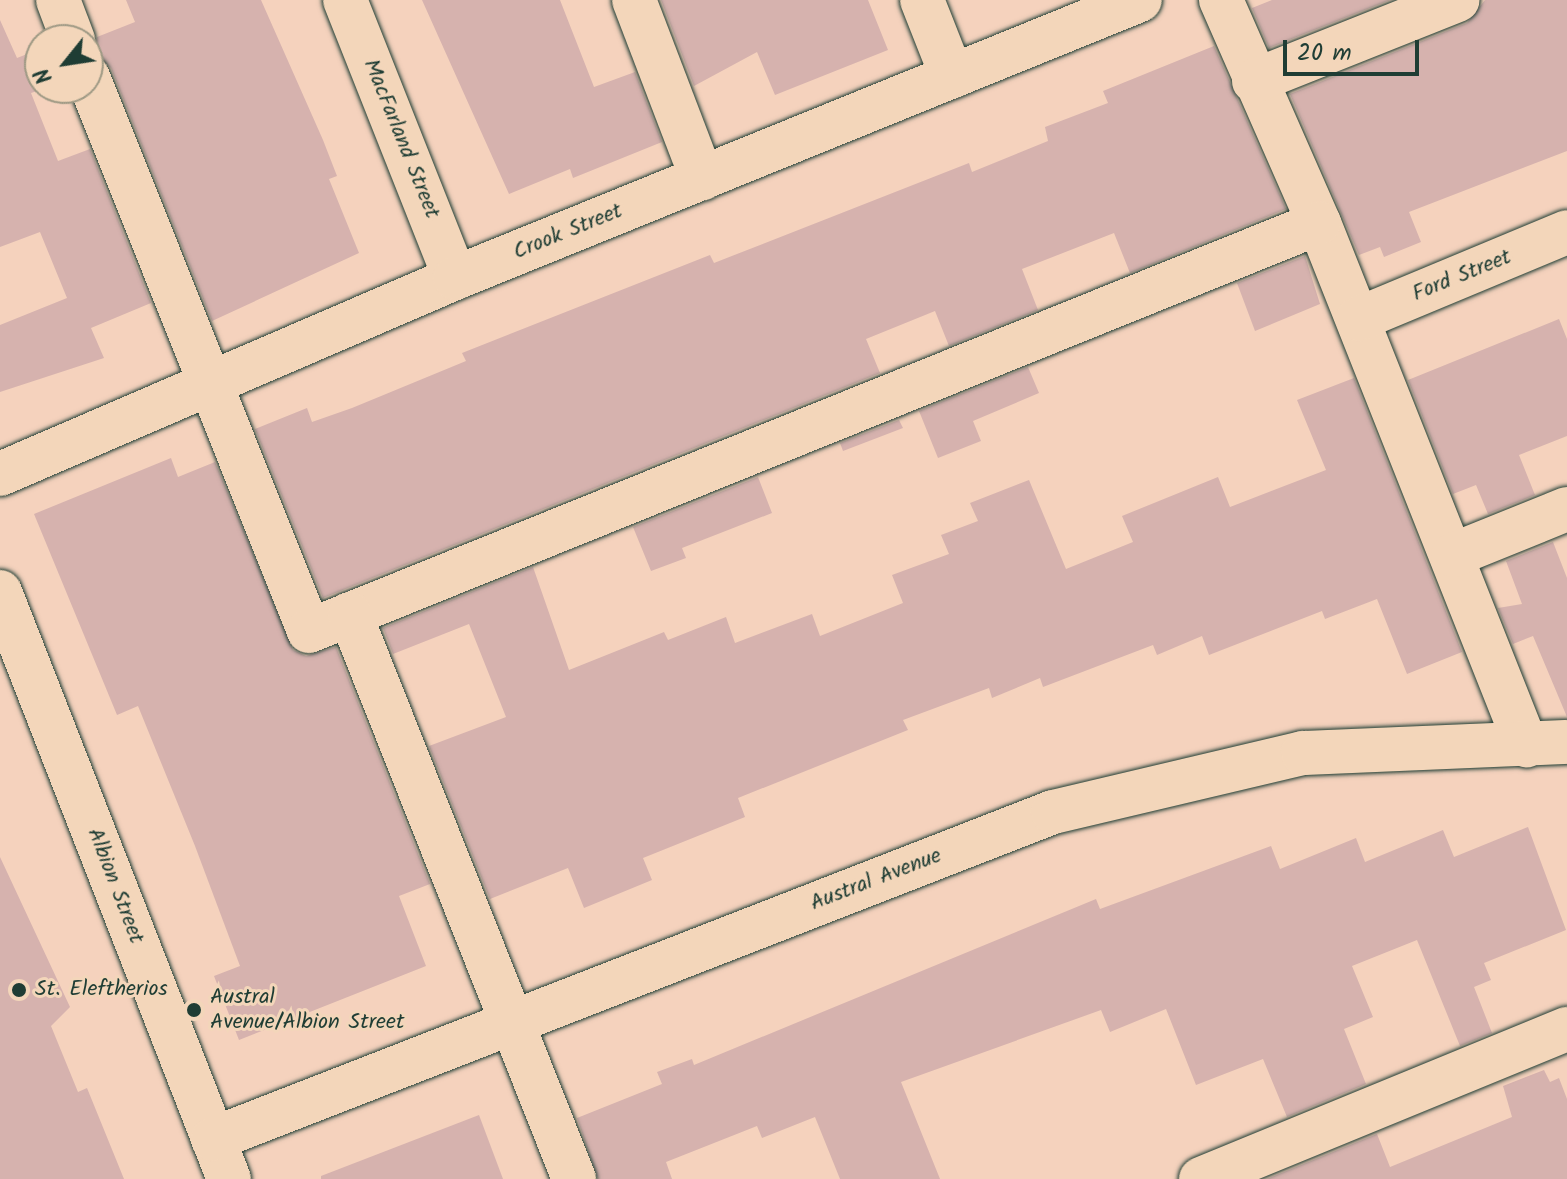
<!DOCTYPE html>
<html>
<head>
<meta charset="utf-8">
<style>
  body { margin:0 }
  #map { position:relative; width:1567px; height:1179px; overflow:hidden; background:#f5d2bd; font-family:Kalam,sans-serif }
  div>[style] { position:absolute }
  .building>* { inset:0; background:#d6b2ae }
  .roads { filter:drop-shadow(0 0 2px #1f3d34) drop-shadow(0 0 2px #1f3d34) }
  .minor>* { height:44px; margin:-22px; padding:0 22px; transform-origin:22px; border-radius:22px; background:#f3d6ba }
  .dots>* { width:22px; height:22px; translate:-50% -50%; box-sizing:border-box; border:4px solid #f3d6ba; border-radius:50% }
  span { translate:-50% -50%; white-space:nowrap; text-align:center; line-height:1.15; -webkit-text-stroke:6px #f3d6ba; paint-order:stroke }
  .street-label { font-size:22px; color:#1f3d34 }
  .poi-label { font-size:22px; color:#1f3d34 }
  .left { translate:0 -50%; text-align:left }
  .north { position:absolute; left:24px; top:24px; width:80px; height:80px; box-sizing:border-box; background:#f3d6ba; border:2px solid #9e9984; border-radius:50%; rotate:240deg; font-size:22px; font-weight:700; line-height:32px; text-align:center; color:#1f3d34 }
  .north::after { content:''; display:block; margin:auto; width:28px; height:36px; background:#1f3d34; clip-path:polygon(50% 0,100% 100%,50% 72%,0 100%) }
  .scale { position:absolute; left:1283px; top:40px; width:136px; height:36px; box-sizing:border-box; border:4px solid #1f3d34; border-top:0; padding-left:10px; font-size:24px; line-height:28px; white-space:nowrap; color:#1f3d34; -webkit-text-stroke:6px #f3d6ba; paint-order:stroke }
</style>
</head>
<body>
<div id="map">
  <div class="building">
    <div style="clip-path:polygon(126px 0,261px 0,323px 140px,337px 176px,329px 179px,359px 253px,212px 321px,111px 68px,94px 53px,97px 37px,135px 22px)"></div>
    <div style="clip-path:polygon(422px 0,560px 0,594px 87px,635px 72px,662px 142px,573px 178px,570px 169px,509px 194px)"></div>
    <div style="clip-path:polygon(661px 0,868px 0,888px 50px,775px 95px,757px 52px,694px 86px)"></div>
    <div style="clip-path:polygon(1272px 0,1390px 0,1269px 48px,1252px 8px)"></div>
    <div style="clip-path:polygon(1485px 0,1567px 0,1567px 151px,1409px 212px,1421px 242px,1384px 257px,1380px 247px,1359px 255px,1290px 94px,1467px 23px)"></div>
    <div style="clip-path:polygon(0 20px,17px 58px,40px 49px,40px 90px,31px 93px,58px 161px,90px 149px,151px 303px,91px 328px,104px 358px,0 392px,0 325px,67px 298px,40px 232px,0 247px)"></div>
    <div style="clip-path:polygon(1214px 46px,1286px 209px,1130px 273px,1114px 233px,1022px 269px,1038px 310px,949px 346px,935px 311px,866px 339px,880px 373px,323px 598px,255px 429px,307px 408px,312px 422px,352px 408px,466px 361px,462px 353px,710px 255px,714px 263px,969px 163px,972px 172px,1048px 141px,1045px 127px,1108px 103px,1103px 91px)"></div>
    <div style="clip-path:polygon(1305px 256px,1320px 304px,1255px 331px,1237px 283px)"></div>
    <div style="clip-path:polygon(1559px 319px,1567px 339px,1567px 436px,1519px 455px,1535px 495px,1488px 514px,1476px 485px,1453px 494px,1408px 380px)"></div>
    <div style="clip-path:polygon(1028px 367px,1039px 393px,973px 421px,981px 441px,938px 458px,919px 411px)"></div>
    <div style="clip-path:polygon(1354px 378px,1462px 652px,1407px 674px,1377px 599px,1325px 619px,1322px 611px,1209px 655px,1202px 636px,1157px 655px,1153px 645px,1043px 687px,1040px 678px,992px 698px,989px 688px,903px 720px,908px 730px,738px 798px,745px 817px,643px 858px,652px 880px,584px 908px,568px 868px,490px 899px,429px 746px,506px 717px,469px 624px,393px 654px,383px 628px,533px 567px,569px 670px,664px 632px,668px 640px,726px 617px,735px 643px,812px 614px,820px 636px,903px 603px,892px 575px,949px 554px,941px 535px,978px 521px,970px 503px,1029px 480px,1066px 569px,1133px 542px,1122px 516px,1218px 477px,1230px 507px,1326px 470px,1297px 400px)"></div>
    <div style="clip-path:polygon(899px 420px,903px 428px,843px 451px,840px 443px)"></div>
    <div style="clip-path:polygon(171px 458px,178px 477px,215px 462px,293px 650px,306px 656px,336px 647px,430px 884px,399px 896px,426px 966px,239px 1040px,214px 976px,240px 966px,195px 846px,138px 706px,117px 715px,34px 514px)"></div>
    <div style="clip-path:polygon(758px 477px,772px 513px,682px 548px,686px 558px,651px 571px,633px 527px)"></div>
    <div style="clip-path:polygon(1553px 542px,1567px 578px,1567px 717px,1533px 636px,1513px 644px,1498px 608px,1522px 604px,1506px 561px)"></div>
    <div style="clip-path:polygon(1528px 827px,1566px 930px,1484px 963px,1491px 980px,1474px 987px,1492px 1033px,1460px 1046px,1417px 940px,1352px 966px,1373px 1017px,1344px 1029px,1366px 1084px,1287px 1117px,1263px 1059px,1196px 1085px,1166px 1009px,1110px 1032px,1101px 1010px,901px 1082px,940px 1179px,840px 1179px,815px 1117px,762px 1138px,757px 1126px,666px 1162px,672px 1179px,598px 1179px,577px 1118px,662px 1084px,657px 1072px,692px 1059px,694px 1065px,1096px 899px,1100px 909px,1271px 846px,1280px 869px,1356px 838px,1365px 862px,1443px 830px,1454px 857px)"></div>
    <div style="clip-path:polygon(0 857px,70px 1007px,51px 1026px,78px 1092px,87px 1088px,124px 1179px,0 1179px)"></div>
    <div style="clip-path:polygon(1544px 1070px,1550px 1082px,1559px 1078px,1567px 1099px,1567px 1179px,1267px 1179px,1377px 1134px,1390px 1167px,1512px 1117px,1503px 1086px)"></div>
    <div style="clip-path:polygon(479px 1115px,503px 1179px,321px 1179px,321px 1176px)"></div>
  </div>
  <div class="roads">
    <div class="minor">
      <div style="left:58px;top:0;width:43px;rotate:69.4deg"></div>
      <div style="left:345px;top:0;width:299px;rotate:68.4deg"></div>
      <div style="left:634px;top:0;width:191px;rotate:69.1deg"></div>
      <div style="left:922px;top:0;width:82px;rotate:68.5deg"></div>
      <div style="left:1221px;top:0;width:244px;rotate:66.3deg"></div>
      <div style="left:1319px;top:223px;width:562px;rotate:68.37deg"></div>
      <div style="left:88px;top:77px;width:596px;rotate:68.25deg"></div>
      <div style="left:309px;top:631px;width:1089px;rotate:-22deg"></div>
      <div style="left:1254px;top:81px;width:219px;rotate:-21.7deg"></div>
      <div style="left:1358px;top:319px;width:226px;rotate:-22.6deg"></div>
      <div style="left:0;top:474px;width:495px;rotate:-23.3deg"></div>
      <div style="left:455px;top:278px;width:739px;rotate:-22.09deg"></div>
      <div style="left:1453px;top:555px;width:123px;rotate:-22deg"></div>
      <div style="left:0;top:592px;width:630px;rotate:68.69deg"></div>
      <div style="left:350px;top:614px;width:608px;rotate:68.37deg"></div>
      <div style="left:213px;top:1139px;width:901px;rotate:-21.27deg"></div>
      <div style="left:1053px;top:812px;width:257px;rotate:-13.3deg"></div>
      <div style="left:1303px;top:753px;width:264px;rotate:-2.4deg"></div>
      <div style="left:1201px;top:1179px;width:396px;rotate:-22.3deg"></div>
    </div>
  </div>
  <div class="dots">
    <div style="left:19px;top:990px;background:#1f3d34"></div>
    <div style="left:194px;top:1010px;background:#1f3d34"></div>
  </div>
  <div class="street-label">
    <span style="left:401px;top:139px;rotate:68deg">MacFarland Street</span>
    <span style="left:568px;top:232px;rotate:-22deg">Crook Street</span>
    <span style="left:1462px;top:276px;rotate:-22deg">Ford Street</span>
    <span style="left:876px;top:880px;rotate:-21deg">Austral Avenue</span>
    <span style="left:115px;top:886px;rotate:69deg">Albion Street</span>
  </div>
  <div class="poi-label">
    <span class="left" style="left:35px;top:990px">St. Eleftherios</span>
    <span class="left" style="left:210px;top:1010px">Austral<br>Avenue/Albion Street</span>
  </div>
  <div class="north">N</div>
  <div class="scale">20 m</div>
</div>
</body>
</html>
